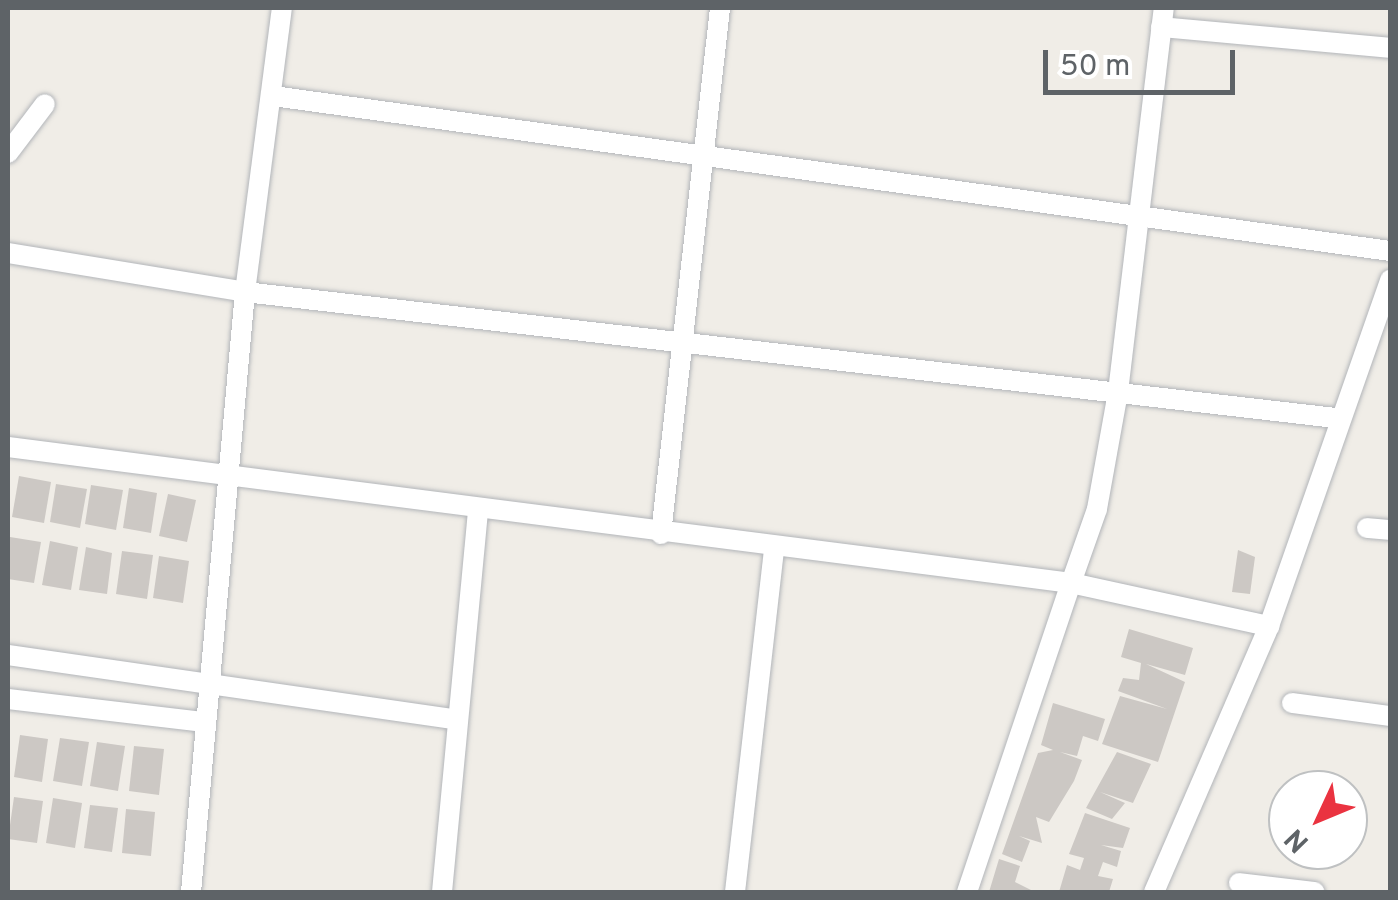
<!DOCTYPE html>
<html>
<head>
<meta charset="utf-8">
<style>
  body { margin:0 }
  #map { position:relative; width:1398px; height:900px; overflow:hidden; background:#f0ede7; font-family:Overpass,sans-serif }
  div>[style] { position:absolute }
  .building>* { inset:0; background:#ccc8c4 }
  .roads { filter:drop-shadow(0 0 2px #b2b5b9) drop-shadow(0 0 2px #b2b5b9) }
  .minor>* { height:20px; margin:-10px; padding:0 10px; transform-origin:10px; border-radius:10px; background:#fff }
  span { translate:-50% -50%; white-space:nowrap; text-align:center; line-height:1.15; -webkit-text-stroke:9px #fff; paint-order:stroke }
  .frame { position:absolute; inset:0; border:10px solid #5e6367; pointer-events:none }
  .north { position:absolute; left:1268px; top:770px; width:100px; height:100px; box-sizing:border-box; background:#fff; border:2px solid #bfc1c2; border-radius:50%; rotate:226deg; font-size:28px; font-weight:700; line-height:40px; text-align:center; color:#5e6367 }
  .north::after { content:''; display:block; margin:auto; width:35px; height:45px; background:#ea3340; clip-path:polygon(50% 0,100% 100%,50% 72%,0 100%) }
  .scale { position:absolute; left:1043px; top:50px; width:192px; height:45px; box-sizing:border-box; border:5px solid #5e6367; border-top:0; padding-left:12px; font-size:30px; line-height:35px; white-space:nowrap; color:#5e6367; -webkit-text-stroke:8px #fff; paint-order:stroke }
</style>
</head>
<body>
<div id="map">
  <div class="building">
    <div style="clip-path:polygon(19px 476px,51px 482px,44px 523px,12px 517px)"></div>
    <div style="clip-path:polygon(56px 484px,87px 489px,80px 528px,50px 522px)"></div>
    <div style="clip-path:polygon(91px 485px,123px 490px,116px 530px,85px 524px)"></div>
    <div style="clip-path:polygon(129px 488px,157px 493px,151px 533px,123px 528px)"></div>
    <div style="clip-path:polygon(168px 494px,196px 500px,187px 542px,159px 536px)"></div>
    <div style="clip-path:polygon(10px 537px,41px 542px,34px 583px,8px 579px)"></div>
    <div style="clip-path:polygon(50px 541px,78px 547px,71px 590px,42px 585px)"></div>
    <div style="clip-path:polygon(86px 547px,112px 553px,107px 594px,79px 590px)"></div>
    <div style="clip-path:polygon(1238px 550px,1255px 557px,1250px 594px,1232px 592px)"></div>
    <div style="clip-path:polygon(122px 551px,153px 555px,147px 599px,116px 594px)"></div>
    <div style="clip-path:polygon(159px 556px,189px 561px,183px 603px,153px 598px)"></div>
    <div style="clip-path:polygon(1129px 629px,1193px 648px,1185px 675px,1146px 664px,1185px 682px,1158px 762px,1102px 744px,1120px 696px,1167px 709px,1118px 691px,1123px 678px,1139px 680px,1141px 663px,1121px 657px)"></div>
    <div style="clip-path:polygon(1053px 703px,1105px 719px,1098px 741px,1083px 736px,1077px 756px,1060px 752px,1082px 760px,1074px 781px,1049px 822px,1036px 817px,1042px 843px,1019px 836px,1030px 841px,1022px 862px,1002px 854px,1038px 753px,1053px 750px,1041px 745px)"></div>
    <div style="clip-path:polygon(20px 735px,48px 739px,42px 782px,14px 777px)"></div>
    <div style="clip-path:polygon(60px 738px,89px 742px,82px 786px,53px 781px)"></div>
    <div style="clip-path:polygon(97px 742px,125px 746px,118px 791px,90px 786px)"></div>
    <div style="clip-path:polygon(134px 746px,164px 749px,159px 795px,129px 791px)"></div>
    <div style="clip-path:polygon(1117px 752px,1151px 764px,1133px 803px,1100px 792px,1125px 803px,1112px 819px,1086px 808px)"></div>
    <div style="clip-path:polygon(14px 797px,43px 801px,37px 843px,8px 839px)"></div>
    <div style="clip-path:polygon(53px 798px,82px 803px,75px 848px,46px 843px)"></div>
    <div style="clip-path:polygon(90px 805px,118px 808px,112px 852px,84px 848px)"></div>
    <div style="clip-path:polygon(126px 809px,155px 812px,151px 856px,122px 853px)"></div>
    <div style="clip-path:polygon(1085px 813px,1130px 828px,1123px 848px,1101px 845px,1121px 851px,1117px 867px,1103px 862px,1098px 876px,1113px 879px,1109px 892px,1059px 892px,1067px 865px,1080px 870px,1084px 858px,1069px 854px)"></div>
    <div style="clip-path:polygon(999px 859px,1020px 866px,1015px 882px,1035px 892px,989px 892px)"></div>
  </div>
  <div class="roads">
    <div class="minor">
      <div style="left:1161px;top:27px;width:230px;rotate:5.2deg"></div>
      <div style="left:273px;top:96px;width:1128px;rotate:7.9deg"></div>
      <div style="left:8px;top:153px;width:61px;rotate:-52.9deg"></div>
      <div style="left:8px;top:253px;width:240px;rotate:9.3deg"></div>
      <div style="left:245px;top:292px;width:1097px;rotate:6.59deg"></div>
      <div style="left:8px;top:447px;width:1072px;rotate:7.29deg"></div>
      <div style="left:1071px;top:583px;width:78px;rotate:-70.6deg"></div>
      <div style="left:1097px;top:509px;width:119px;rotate:-79.8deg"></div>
      <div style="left:1118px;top:392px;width:387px;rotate:-83.2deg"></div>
      <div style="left:1367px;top:528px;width:23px;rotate:5deg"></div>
      <div style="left:661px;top:534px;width:529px;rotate:-83.6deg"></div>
      <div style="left:8px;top:655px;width:450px;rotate:8.2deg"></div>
      <div style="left:8px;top:699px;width:196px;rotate:6.7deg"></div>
      <div style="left:1292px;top:703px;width:99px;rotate:7.6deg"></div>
      <div style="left:1239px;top:883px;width:76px;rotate:6.8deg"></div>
      <div style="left:191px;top:892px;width:602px;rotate:-84.86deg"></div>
      <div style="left:245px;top:292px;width:286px;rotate:-82.6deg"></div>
      <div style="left:442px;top:892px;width:380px;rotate:-84.6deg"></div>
      <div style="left:735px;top:892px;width:343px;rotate:-83.5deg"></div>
      <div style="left:967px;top:892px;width:326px;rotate:-71.4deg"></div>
      <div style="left:1071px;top:583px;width:203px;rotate:12.3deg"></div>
      <div style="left:1154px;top:892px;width:290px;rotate:-66.6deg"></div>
      <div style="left:1269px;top:626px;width:367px;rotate:-70.7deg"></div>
    </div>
  </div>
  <div class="frame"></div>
  <div class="north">N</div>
  <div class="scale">50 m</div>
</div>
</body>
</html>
